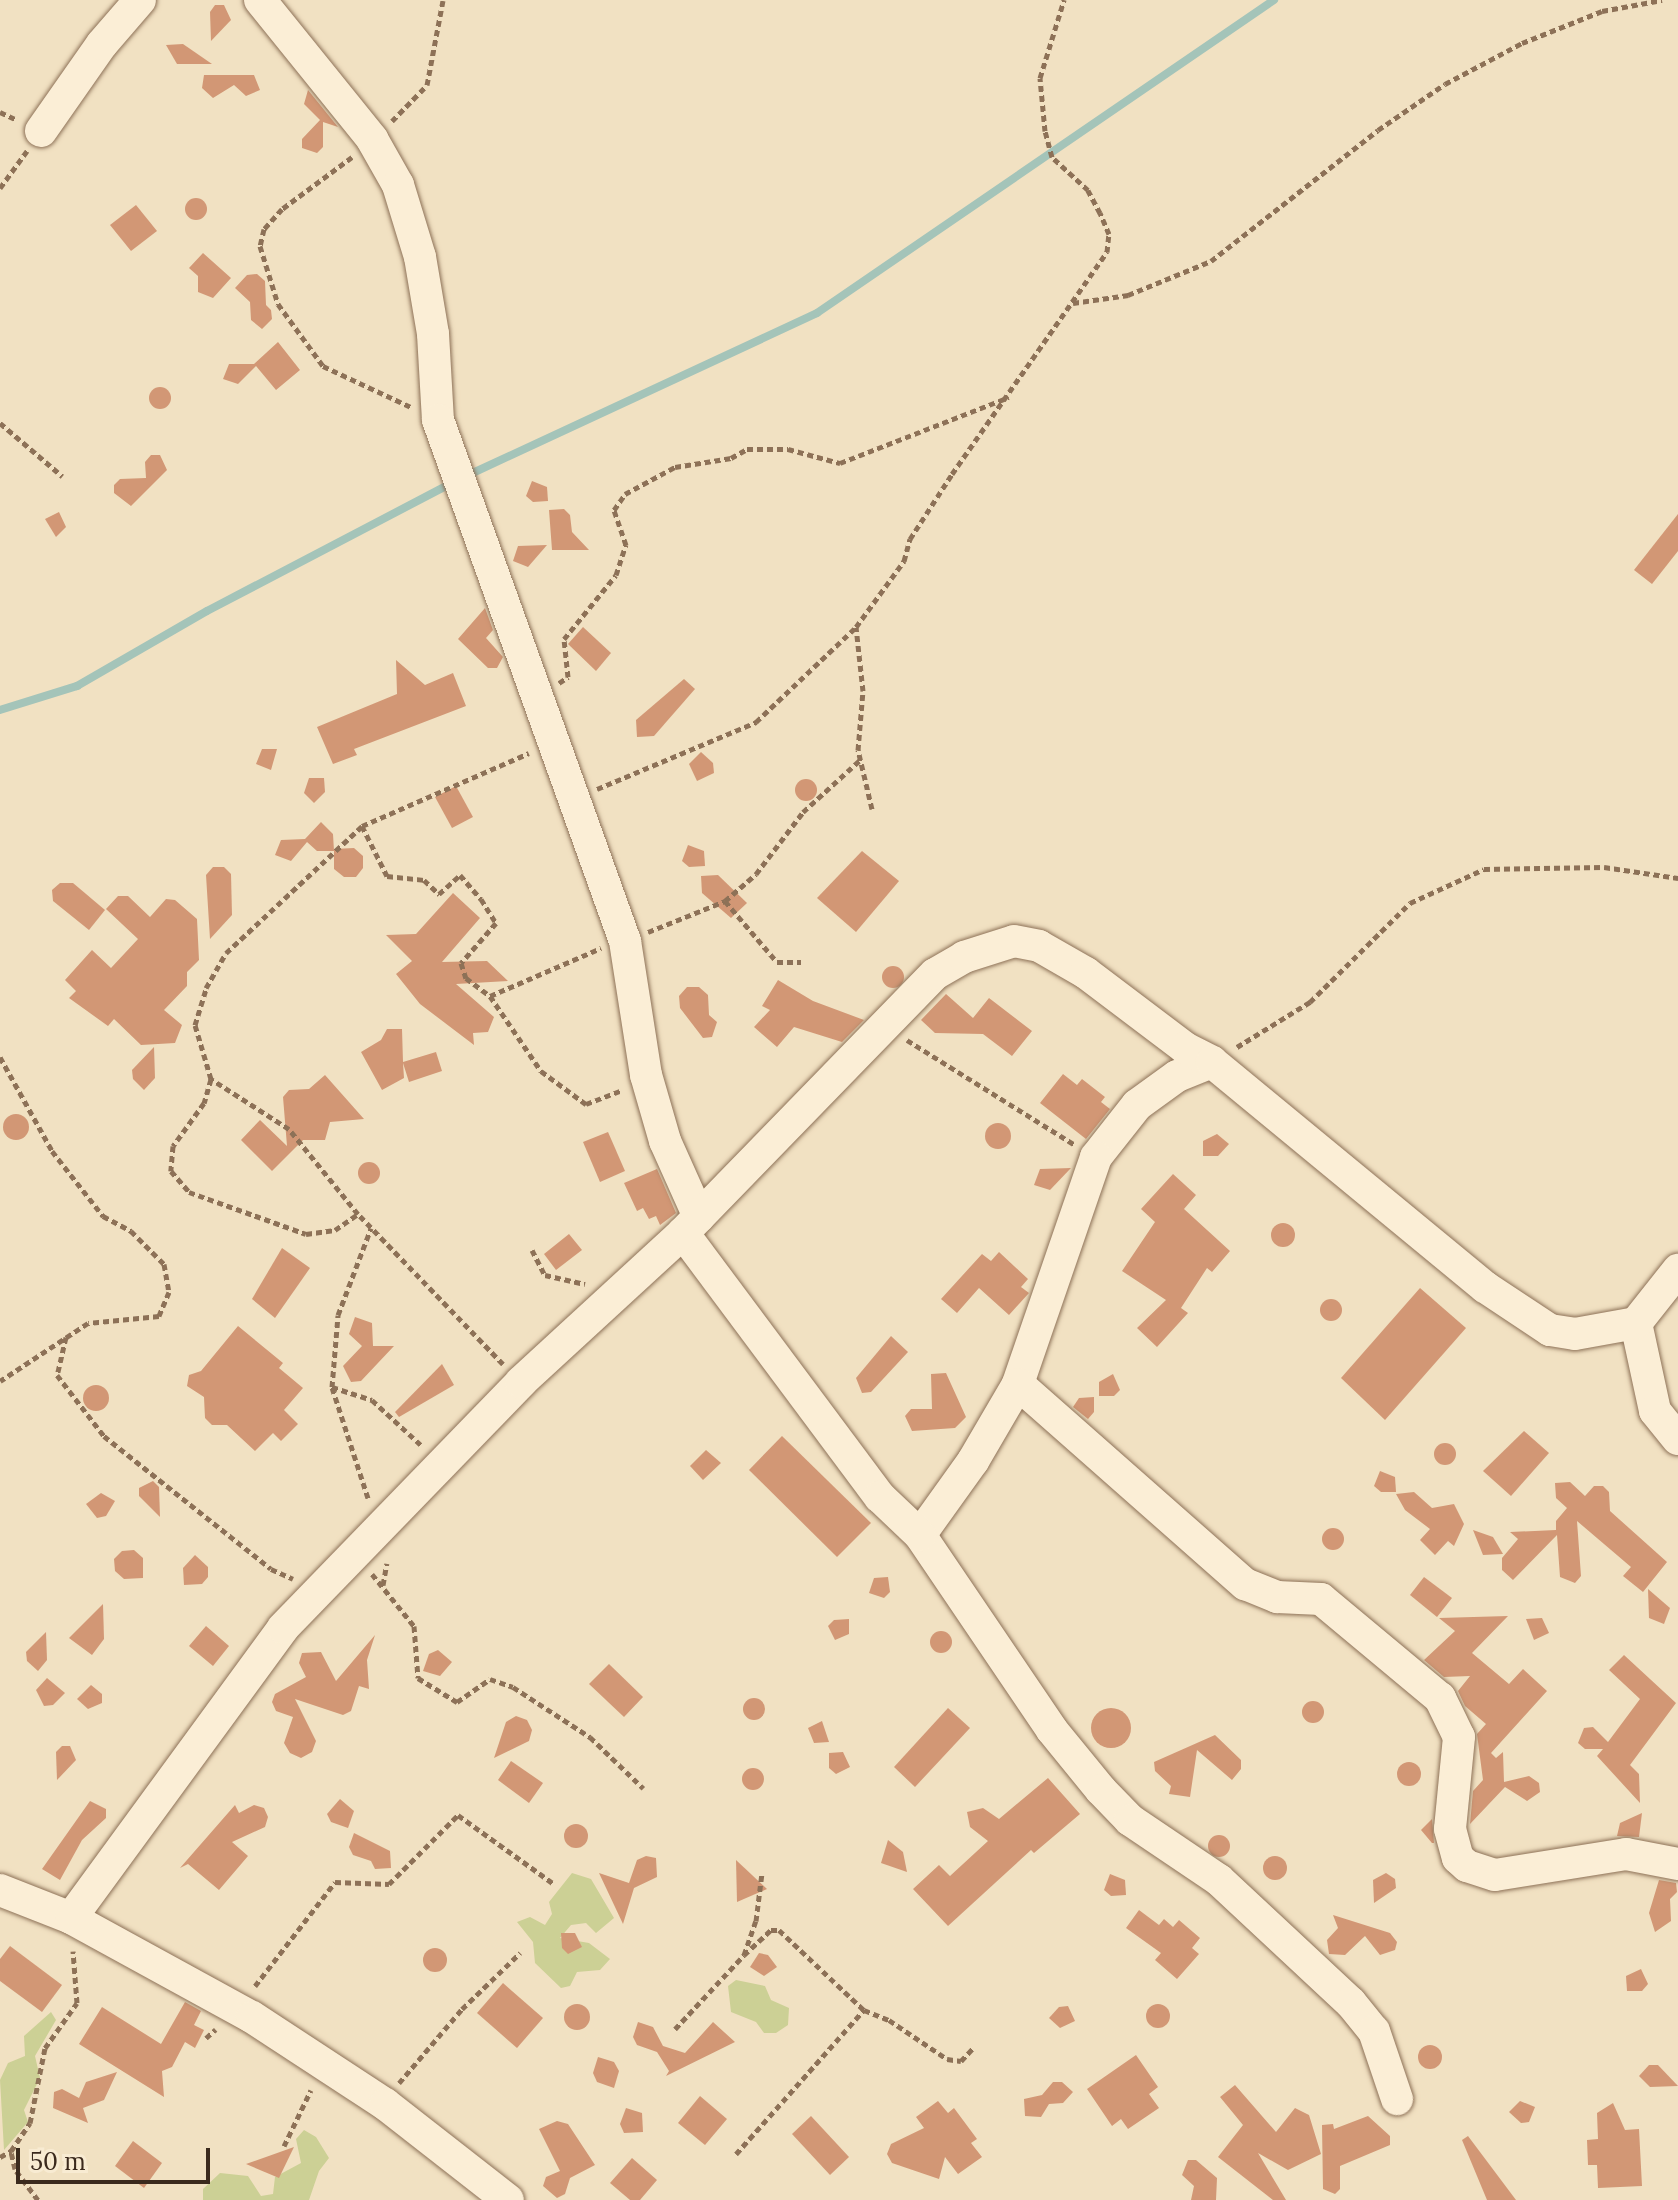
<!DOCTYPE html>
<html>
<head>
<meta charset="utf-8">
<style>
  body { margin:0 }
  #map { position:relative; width:1678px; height:2200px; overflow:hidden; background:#f1e1c2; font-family:Lora,serif }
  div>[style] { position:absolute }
  .green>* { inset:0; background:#ccd095 }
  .stream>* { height:8px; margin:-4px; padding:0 4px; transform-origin:4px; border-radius:4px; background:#a4c4b9 }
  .building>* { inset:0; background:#d29775 }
  .round { border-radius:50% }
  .path>* { height:5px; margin-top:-2.5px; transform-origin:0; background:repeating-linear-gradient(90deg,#8d7157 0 6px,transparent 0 10px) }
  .roads { filter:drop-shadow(0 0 2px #8d7157) drop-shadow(0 0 2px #8d7157) }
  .minor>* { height:32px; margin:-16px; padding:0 16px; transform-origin:16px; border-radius:16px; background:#fbeed6 }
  span { translate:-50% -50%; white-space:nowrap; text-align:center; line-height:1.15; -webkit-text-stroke:7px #f8ebd2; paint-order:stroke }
  .scale { position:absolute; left:16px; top:2148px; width:194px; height:36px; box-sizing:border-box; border:4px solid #3b2a1d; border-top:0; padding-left:10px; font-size:24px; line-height:28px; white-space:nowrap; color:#3b2a1d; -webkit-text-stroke:6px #f8ebd2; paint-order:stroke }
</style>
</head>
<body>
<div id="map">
  <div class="green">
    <div style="clip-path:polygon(572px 1873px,591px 1879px,614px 1918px,596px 1933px,586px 1923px,571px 1925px,560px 1938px,589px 1943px,610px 1959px,600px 1970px,577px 1972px,570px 1986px,561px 1988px,535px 1963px,533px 1942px,517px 1922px,530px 1917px,545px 1925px,552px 1914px,549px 1902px)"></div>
    <div style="clip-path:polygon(736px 1980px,765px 1986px,771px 2000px,789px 2008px,788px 2025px,776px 2033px,764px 2033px,756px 2022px,731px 2012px,728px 1986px)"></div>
    <div style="clip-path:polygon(51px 2012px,56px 2020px,35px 2056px,40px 2078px,24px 2110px,28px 2122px,4px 2150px,0 2080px,8px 2063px,25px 2056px,24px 2036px)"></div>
    <div style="clip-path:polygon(304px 2130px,316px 2137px,329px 2158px,319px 2171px,309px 2200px,203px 2200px,203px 2189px,220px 2173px,248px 2176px,261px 2196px,273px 2194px,275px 2177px,301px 2163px,296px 2139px)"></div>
  </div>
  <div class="stream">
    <div style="left:464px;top:477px;width:389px;rotate:-24.9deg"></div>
    <div style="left:817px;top:313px;width:554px;rotate:-34.41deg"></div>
    <div style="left:0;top:710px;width:81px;rotate:-17.3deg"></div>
    <div style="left:77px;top:686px;width:150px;rotate:-30deg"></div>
    <div style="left:207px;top:611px;width:276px;rotate:-27.6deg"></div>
  </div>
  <div class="building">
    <div style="clip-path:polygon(215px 5px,224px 5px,231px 20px,211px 41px,210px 12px)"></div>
    <div style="clip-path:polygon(183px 44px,212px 64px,177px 64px,166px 45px)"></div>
    <div style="clip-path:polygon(204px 75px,254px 75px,260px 90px,246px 96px,234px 85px,213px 98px,202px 88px)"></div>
    <div style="clip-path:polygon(308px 90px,338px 127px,323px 122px,323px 147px,317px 153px,302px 148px,302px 139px,320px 120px,304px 104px)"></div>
    <div class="round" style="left:185px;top:198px;width:22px;height:22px"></div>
    <div style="clip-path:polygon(136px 205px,157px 231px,131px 251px,110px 225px)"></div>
    <div style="clip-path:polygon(203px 253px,231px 278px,213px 298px,198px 292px,198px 276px,189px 268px)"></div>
    <div style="clip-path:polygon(257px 274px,265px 281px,266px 305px,271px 310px,272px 319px,262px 329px,251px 320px,250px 302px,235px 288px,247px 275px)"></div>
    <div style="clip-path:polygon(278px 342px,300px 370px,276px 390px,256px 366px,238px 384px,223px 379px,229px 364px,254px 364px)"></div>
    <div class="round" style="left:149px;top:387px;width:22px;height:22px"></div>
    <div style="clip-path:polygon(151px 455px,160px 455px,167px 470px,131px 506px,114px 493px,114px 485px,120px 479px,146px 478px,145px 462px)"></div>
    <div style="clip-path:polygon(532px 481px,547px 487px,548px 501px,533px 502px,526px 496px)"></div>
    <div style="clip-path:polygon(564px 509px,570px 515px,572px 532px,589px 550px,552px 550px,549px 510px)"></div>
    <div style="clip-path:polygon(59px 512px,66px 527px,56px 537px,45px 519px)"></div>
    <div style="clip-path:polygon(1678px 514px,1678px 551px,1652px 584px,1634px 570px)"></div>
    <div style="clip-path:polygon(547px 545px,528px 567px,513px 561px,518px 546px)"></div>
    <div style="clip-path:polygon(485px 608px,493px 630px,486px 638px,503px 657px,497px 668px,488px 668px,458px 639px)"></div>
    <div style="clip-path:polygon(583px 627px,611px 653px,596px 671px,568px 644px)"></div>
    <div style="clip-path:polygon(396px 660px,425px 685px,453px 673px,466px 706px,354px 749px,357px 755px,333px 764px,317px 727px,397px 694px)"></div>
    <div style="clip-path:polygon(684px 679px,695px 689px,654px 736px,637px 737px,636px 720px)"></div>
    <div style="clip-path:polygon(262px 749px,277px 749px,271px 770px,256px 764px)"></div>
    <div style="clip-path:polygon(701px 752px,713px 763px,714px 773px,697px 781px,689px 764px)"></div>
    <div style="clip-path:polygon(309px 778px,324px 778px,325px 792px,314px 803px,304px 793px)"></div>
    <div class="round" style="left:795px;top:779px;width:22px;height:22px"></div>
    <div style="clip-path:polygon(456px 786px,473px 817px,452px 828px,435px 797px)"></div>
    <div style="clip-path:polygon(321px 822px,333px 834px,334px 851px,317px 851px,307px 842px,291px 861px,275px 855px,281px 840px,305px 839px)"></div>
    <div style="clip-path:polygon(688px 845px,704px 851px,705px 866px,689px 867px,682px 861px)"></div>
    <div style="clip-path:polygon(354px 848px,363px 856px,363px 868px,356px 877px,344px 877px,334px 869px,334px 849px)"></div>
    <div style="clip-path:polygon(862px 851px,899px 881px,856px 932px,817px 898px)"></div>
    <div style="clip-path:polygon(213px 867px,224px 867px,231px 874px,232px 915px,210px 939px,206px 875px)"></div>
    <div style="clip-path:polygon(718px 875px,747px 903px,731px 918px,702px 893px,701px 876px)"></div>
    <div style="clip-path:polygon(60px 883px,73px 883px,105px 910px,89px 930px,53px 901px,52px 890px)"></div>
    <div style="clip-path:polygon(453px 893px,480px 918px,442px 962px,487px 961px,508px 981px,456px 984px,494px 1017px,488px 1032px,473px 1033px,474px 1045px,420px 1004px,396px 974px,412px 961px,386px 935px,416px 934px)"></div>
    <div style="clip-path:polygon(118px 896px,128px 896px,150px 917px,166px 899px,175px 900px,197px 919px,199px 960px,187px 972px,187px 986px,164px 1010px,182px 1025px,175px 1043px,141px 1045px,114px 1019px,108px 1026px,69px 998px,76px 991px,65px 980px,92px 950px,111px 968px,138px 939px,106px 909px)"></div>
    <div class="round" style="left:882px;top:966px;width:22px;height:22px"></div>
    <div style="clip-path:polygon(778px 980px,813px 1001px,864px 1020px,842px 1042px,794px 1027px,777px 1047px,754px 1027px,770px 1010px,762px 1006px)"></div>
    <div style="clip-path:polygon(687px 987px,699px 987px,708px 995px,709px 1015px,717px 1022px,712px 1037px,703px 1038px,680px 1008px,679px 996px)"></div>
    <div style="clip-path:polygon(946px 994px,973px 1018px,989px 998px,1032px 1031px,1012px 1056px,983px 1034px,935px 1033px,921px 1020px)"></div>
    <div style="clip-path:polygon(387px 1029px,402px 1029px,403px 1062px,436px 1052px,442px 1071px,409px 1082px,403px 1063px,404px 1078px,382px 1090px,361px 1052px,381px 1040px)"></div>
    <div style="clip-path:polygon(154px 1047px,155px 1078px,144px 1090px,133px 1079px,132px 1070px)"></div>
    <div style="clip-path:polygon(1063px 1074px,1077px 1085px,1082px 1079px,1105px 1097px,1101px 1102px,1110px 1109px,1086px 1139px,1040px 1103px)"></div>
    <div style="clip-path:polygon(325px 1075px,364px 1119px,330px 1122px,325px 1140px,303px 1140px,272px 1171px,241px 1140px,260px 1120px,287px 1146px,283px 1097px,289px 1090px,309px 1089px)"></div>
    <div class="round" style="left:3px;top:1114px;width:26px;height:26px"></div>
    <div class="round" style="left:985px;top:1123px;width:26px;height:26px"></div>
    <div style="clip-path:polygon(608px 1132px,625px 1171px,600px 1182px,583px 1142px)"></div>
    <div style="clip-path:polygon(1217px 1134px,1229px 1144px,1218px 1156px,1203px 1156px,1203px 1141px)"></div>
    <div class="round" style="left:358px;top:1162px;width:22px;height:22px"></div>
    <div style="clip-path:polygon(1071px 1168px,1050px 1190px,1034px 1185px,1040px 1169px)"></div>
    <div style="clip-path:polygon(657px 1169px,676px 1213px,660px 1225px,656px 1216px,649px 1219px,643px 1208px,637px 1211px,624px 1183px)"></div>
    <div style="clip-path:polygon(1173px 1174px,1196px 1195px,1184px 1209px,1230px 1251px,1212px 1272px,1207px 1268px,1181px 1308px,1188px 1313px,1157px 1347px,1137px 1328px,1166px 1300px,1122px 1271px,1155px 1222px,1141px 1209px)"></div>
    <div class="round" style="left:1271px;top:1223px;width:24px;height:24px"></div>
    <div style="clip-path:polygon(569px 1234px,582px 1250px,556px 1270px,544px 1254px)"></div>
    <div style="clip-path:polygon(282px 1248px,310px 1268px,275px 1318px,252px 1299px)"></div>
    <div style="clip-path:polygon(999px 1252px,1028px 1279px,1021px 1287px,1029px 1293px,1009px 1315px,979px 1288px,957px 1313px,941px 1299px,982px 1254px,991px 1261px)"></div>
    <div style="clip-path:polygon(1420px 1288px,1466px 1328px,1385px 1420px,1341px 1378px)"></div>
    <div class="round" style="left:1320px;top:1299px;width:22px;height:22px"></div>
    <div style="clip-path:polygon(355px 1317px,372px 1323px,373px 1346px,394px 1346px,361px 1381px,351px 1382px,343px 1366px,362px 1346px,349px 1334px)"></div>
    <div style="clip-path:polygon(238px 1326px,283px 1363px,279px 1368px,303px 1388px,284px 1410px,298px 1424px,281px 1441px,273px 1433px,255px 1451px,227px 1425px,212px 1425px,205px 1418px,204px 1397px,187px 1386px,189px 1375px,201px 1371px)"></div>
    <div style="clip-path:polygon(891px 1336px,908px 1352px,871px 1392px,862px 1393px,856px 1378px)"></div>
    <div style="clip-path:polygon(442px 1364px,454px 1385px,399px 1417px,395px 1412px)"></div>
    <div style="clip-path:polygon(946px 1373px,966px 1417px,955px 1428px,912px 1431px,905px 1416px,911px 1409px,932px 1409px,931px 1374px)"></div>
    <div style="clip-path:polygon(1113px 1374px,1120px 1390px,1114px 1396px,1099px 1396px,1099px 1382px)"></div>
    <div class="round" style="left:83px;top:1385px;width:26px;height:26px"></div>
    <div style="clip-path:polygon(1094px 1397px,1094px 1412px,1088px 1419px,1073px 1407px,1079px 1398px)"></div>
    <div style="clip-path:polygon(1524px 1431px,1549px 1453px,1511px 1496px,1483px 1471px)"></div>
    <div style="clip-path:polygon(782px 1436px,871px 1523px,837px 1557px,749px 1470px)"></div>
    <div class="round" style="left:1434px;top:1443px;width:22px;height:22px"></div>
    <div style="clip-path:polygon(706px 1450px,721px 1463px,703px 1480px,690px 1466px)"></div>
    <div style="clip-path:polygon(1380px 1471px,1395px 1477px,1396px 1492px,1381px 1492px,1374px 1486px)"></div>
    <div style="clip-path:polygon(153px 1481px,159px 1487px,160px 1517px,139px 1496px,139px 1488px)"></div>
    <div style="clip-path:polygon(1570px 1482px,1585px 1496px,1594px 1486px,1603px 1486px,1609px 1492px,1610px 1511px,1667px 1562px,1643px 1592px,1623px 1576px,1631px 1567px,1577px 1521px,1581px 1576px,1575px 1583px,1560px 1577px,1557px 1535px,1513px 1580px,1502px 1570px,1502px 1558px,1518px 1539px,1510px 1532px,1556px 1530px,1556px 1521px,1567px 1508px,1556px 1498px,1555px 1483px)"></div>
    <div style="clip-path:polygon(1414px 1492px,1432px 1508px,1454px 1504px,1464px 1524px,1454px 1546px,1448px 1541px,1435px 1555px,1420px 1540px,1430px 1529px,1405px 1510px,1396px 1494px)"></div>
    <div style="clip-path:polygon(101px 1493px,115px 1501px,106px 1516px,97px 1518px,86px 1504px)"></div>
    <div class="round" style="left:1322px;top:1528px;width:22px;height:22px"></div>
    <div style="clip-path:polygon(1473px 1530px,1493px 1537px,1503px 1554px,1483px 1555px)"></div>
    <div style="clip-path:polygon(134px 1550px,143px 1558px,143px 1578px,124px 1579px,115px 1571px,114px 1559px,122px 1551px)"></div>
    <div style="clip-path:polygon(195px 1555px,208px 1567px,208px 1577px,202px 1584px,184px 1585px,183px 1568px)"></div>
    <div style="clip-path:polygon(888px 1577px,890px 1592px,884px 1598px,869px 1593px,874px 1578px)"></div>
    <div style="clip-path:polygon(1424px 1577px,1452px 1598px,1437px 1617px,1410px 1595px)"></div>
    <div style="clip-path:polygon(1648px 1589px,1670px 1608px,1664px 1624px,1649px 1618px)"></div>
    <div style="clip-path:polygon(103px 1604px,104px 1639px,92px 1655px,69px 1638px)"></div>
    <div style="clip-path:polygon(1508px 1616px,1472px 1653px,1509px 1684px,1523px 1669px,1547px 1691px,1491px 1753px,1496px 1758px,1503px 1752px,1504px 1782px,1529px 1776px,1539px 1783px,1540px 1792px,1527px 1801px,1505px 1787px,1470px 1824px,1473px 1791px,1483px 1780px,1477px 1734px,1486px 1724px,1465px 1706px,1458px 1691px,1470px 1676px,1444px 1677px,1424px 1660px,1455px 1631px,1439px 1618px)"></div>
    <div style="clip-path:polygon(1542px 1618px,1549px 1633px,1534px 1640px,1526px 1619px)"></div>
    <div style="clip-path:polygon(849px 1619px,849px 1634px,835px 1640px,828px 1626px,834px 1620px)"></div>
    <div style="clip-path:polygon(206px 1626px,229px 1646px,213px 1666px,189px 1646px)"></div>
    <div class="round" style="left:930px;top:1631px;width:22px;height:22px"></div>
    <div style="clip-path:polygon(46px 1632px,47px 1660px,38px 1671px,27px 1661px,26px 1652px)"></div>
    <div style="clip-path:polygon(375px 1635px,367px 1660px,369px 1689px,359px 1686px,351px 1711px,343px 1715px,295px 1699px,316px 1741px,312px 1752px,301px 1758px,290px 1753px,284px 1743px,293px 1717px,276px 1711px,272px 1702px,275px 1694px,306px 1677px,299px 1663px,302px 1653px,321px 1652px,336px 1681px)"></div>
    <div style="clip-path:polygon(438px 1650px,452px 1662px,440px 1676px,423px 1671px,429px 1654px)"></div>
    <div style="clip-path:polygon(1624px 1655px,1676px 1703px,1630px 1765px,1639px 1774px,1640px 1803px,1597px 1756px,1603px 1749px,1585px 1749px,1578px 1743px,1584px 1728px,1593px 1727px,1608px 1742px,1640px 1699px,1609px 1670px)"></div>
    <div style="clip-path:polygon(609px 1664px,643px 1697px,624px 1717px,589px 1684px)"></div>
    <div style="clip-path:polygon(47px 1678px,65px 1693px,53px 1705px,44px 1706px,36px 1690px)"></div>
    <div style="clip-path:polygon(91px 1685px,102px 1694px,102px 1703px,88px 1709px,77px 1699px)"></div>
    <div class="round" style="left:743px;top:1698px;width:22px;height:22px"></div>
    <div class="round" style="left:1302px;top:1701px;width:22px;height:22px"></div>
    <div class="round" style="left:1091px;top:1708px;width:40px;height:40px"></div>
    <div style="clip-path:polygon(948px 1708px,970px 1728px,915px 1787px,894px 1767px)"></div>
    <div style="clip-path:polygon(516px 1716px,527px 1720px,532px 1730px,529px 1741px,494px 1758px,506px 1722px)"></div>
    <div style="clip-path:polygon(822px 1721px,829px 1742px,814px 1743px,808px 1728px)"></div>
    <div style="clip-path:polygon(1215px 1735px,1241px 1760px,1241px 1769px,1232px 1780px,1197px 1750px,1190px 1797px,1169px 1794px,1171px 1786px,1155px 1771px,1154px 1762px)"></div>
    <div style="clip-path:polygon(62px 1746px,70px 1746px,76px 1760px,57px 1780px,56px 1752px)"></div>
    <div style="clip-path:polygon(843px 1752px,850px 1767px,836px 1774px,829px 1768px,829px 1753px)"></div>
    <div style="clip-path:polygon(511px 1761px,543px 1783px,529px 1803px,498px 1780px)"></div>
    <div class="round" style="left:1397px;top:1762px;width:24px;height:24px"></div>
    <div class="round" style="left:742px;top:1768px;width:22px;height:22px"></div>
    <div style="clip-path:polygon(1048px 1778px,1080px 1814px,1034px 1853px,1031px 1850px,948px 1926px,913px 1889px,939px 1865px,950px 1876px,988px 1841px,970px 1827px,967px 1812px,983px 1808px,999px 1819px)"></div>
    <div style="clip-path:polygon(340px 1799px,354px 1811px,348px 1828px,331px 1822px,327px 1814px)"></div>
    <div style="clip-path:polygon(90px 1801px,106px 1809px,106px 1818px,82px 1840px,60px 1880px,42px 1869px)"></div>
    <div style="clip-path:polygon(235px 1805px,239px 1813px,254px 1805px,264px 1808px,268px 1817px,265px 1827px,232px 1842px,248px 1856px,219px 1890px,188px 1864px,180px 1868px)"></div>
    <div style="clip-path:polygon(1642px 1813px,1639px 1837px,1617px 1836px,1620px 1823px)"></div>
    <div style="clip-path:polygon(1432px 1819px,1434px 1843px,1432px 1843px,1421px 1830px)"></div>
    <div class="round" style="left:564px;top:1824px;width:24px;height:24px"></div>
    <div style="clip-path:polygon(354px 1833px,390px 1851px,391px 1868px,375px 1869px,371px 1861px,353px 1855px,349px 1847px)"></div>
    <div class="round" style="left:1208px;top:1835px;width:22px;height:22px"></div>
    <div style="clip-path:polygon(888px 1840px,903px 1852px,907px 1872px,881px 1863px)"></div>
    <div style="clip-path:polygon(646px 1856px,656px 1858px,657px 1877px,634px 1888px,623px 1924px,599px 1873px,629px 1883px,637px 1860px)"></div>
    <div class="round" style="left:1263px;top:1856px;width:24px;height:24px"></div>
    <div style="clip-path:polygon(736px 1860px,767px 1889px,737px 1902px)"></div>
    <div style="clip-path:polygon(1386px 1873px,1395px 1879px,1396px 1888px,1374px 1903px,1373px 1880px)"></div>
    <div style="clip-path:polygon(1110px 1874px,1125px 1880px,1126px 1895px,1111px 1896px,1104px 1890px)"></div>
    <div style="clip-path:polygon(1659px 1880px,1676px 1883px,1677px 1892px,1670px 1899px,1671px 1921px,1655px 1932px,1649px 1913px)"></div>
    <div style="clip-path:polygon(1139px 1910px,1159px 1925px,1164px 1919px,1173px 1927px,1179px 1920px,1200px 1938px,1192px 1948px,1199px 1954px,1177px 1979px,1155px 1960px,1161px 1953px,1126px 1928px)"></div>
    <div style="clip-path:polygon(1333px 1915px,1390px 1933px,1397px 1942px,1395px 1950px,1380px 1955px,1365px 1936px,1345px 1955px,1329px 1954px,1327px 1940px,1338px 1928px)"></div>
    <div style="clip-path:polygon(561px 1933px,575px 1933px,582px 1947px,568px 1954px,562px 1948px)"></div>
    <div style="clip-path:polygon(10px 1946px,62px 1985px,42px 2012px,0 1981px,0 1959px)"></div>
    <div class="round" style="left:423px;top:1948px;width:24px;height:24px"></div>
    <div style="clip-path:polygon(759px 1953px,768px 1955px,777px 1967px,764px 1976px,750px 1967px)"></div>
    <div style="clip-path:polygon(1641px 1969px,1648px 1984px,1642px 1991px,1627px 1991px,1626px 1976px)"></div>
    <div style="clip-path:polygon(503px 1983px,543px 2018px,517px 2048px,477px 2013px)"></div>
    <div style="clip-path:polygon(185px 2002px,201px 2011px,194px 2025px,204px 2030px,195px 2048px,185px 2042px,172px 2067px,162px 2071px,164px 2097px,79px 2044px,102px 2007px,161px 2044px)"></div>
    <div class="round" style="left:1146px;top:2004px;width:24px;height:24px"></div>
    <div class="round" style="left:564px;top:2004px;width:26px;height:26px"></div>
    <div style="clip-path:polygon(1068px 2006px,1075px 2021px,1060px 2028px,1049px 2018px,1059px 2007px)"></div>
    <div style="clip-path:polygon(638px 2022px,653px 2027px,663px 2046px,685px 2053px,713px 2022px,735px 2042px,666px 2076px,669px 2071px,657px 2052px,637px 2045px,633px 2037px)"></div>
    <div class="round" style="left:1418px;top:2045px;width:24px;height:24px"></div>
    <div style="clip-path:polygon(1136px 2055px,1158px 2087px,1149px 2094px,1159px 2108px,1128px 2129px,1121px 2119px,1112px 2126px,1087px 2089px)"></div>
    <div style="clip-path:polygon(598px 2057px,614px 2062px,619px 2071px,614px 2088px,597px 2082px,593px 2073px)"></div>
    <div style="clip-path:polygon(1649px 2065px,1658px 2065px,1678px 2086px,1650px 2087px,1639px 2076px)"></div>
    <div style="clip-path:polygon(117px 2072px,104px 2100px,83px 2108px,88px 2123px,53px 2108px,54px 2092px,62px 2089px,79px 2098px,86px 2082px)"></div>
    <div style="clip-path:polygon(1053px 2082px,1062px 2082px,1073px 2092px,1063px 2103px,1049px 2104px,1041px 2117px,1025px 2116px,1024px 2099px,1042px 2095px)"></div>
    <div style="clip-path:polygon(1235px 2085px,1276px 2132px,1295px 2108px,1309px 2115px,1321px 2154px,1288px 2170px,1258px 2153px,1286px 2200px,1273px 2200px,1218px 2157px,1243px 2125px,1220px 2097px)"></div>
    <div style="clip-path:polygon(700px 2096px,727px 2119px,705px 2145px,678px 2123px)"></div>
    <div style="clip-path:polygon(938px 2101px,948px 2113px,954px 2108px,977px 2139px,971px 2143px,982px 2157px,958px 2174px,945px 2157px,939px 2179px,892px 2163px,887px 2154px,891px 2144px,924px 2128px,916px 2117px)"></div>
    <div style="clip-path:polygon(1520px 2101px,1535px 2107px,1529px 2122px,1521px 2123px,1509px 2112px)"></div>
    <div style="clip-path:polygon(1613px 2103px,1625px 2130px,1639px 2129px,1642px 2186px,1598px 2188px,1597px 2165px,1588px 2165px,1587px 2140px,1598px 2139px,1597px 2113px)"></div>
    <div style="clip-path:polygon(626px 2108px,642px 2113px,643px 2132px,624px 2133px,620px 2124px)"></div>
    <div style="clip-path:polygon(811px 2116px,849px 2157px,830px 2175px,792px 2134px)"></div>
    <div style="clip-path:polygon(1368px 2116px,1390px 2136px,1390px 2145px,1340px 2166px,1340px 2189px,1335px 2194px,1323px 2189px,1322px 2125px,1333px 2124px,1334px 2129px)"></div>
    <div style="clip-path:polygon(557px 2121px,568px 2124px,595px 2165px,570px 2178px,565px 2194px,557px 2198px,543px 2186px,546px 2177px,560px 2171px,539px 2129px)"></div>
    <div style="clip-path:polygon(1468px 2136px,1516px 2200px,1487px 2200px,1462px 2140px)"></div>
    <div style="clip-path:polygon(133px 2141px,162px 2163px,144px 2188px,115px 2166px)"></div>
    <div style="clip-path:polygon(294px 2147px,279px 2178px,246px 2164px)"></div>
    <div style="clip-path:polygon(632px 2158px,657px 2180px,640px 2200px,630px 2200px,610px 2183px)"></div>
    <div style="clip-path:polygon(1188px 2160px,1196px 2160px,1217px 2178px,1216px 2200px,1191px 2200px,1194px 2186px,1182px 2175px)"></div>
  </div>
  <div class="path">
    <div style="left:0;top:112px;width:19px;rotate:25deg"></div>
    <div style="left:392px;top:121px;width:50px;rotate:-45.8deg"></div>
    <div style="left:427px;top:85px;width:86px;rotate:-79.3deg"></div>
    <div style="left:352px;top:157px;width:87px;rotate:143.4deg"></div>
    <div style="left:282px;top:209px;width:27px;rotate:132deg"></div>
    <div style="left:264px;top:229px;width:17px;rotate:103deg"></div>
    <div style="left:260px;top:246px;width:61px;rotate:72.8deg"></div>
    <div style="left:278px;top:304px;width:77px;rotate:54deg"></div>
    <div style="left:323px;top:366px;width:97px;rotate:25deg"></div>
    <div style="left:0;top:188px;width:46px;rotate:-53.9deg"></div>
    <div style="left:1073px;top:303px;width:56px;rotate:-8.3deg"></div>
    <div style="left:1128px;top:295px;width:90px;rotate:-22.3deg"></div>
    <div style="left:1211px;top:261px;width:212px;rotate:-38.1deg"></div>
    <div style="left:1378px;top:130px;width:81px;rotate:-34.5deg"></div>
    <div style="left:1445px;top:84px;width:87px;rotate:-28deg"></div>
    <div style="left:1522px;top:43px;width:86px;rotate:-21.8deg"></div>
    <div style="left:1602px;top:11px;width:61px;rotate:-10.4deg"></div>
    <div style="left:0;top:423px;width:82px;rotate:40.5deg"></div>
    <div style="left:559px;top:683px;width:11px;rotate:-34deg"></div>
    <div style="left:568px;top:677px;width:38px;rotate:-96deg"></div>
    <div style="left:564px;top:639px;width:82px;rotate:-50.9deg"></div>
    <div style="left:616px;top:575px;width:32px;rotate:-72deg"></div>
    <div style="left:626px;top:545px;width:37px;rotate:-109deg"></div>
    <div style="left:614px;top:510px;width:19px;rotate:-55deg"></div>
    <div style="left:625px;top:494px;width:57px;rotate:-28.4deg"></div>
    <div style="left:675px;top:467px;width:57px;rotate:-9.1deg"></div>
    <div style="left:731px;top:458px;width:18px;rotate:-29deg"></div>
    <div style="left:747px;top:449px;width:41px"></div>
    <div style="left:788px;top:449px;width:54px;rotate:15.1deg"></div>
    <div style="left:840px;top:463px;width:181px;rotate:-21.3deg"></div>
    <div style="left:597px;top:789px;width:173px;rotate:-22.8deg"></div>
    <div style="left:756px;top:722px;width:138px;rotate:-43.5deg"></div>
    <div style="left:872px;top:809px;width:61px;rotate:-103.3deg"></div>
    <div style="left:858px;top:750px;width:59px;rotate:-85.2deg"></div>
    <div style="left:863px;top:691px;width:64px;rotate:-96.2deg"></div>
    <div style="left:856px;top:627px;width:82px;rotate:-54deg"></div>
    <div style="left:904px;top:561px;width:23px;rotate:-75deg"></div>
    <div style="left:910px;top:539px;width:77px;rotate:-57.1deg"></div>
    <div style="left:952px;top:474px;width:271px;rotate:-55.1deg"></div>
    <div style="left:1107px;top:252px;width:18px;rotate:-84deg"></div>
    <div style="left:1109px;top:234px;width:23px;rotate:-113deg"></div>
    <div style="left:1100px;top:213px;width:26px;rotate:-118deg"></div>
    <div style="left:1088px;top:190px;width:49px;rotate:-137.5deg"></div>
    <div style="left:1052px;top:157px;width:27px;rotate:-105deg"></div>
    <div style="left:1045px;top:131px;width:53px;rotate:-95.4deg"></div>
    <div style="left:1040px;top:78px;width:82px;rotate:-72.9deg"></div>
    <div style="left:362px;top:826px;width:56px;rotate:63.4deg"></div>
    <div style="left:387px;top:876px;width:37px;rotate:6deg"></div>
    <div style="left:424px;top:880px;width:21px;rotate:43deg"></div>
    <div style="left:439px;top:894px;width:28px;rotate:-42deg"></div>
    <div style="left:460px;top:875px;width:32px;rotate:49deg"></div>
    <div style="left:481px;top:899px;width:28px;rotate:58deg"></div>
    <div style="left:496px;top:923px;width:53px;rotate:131.2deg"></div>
    <div style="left:461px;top:963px;width:16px;rotate:72deg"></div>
    <div style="left:466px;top:978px;width:30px;rotate:37deg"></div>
    <div style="left:490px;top:996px;width:91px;rotate:55.8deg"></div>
    <div style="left:541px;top:1071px;width:56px;rotate:36.3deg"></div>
    <div style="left:586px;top:1104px;width:39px;rotate:-21deg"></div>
    <div style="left:725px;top:901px;width:80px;rotate:49.6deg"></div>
    <div style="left:777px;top:962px;width:24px"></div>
    <div style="left:648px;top:932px;width:83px;rotate:-21.9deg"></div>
    <div style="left:725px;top:901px;width:41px;rotate:-41.1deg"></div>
    <div style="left:756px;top:874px;width:78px;rotate:-52.8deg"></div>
    <div style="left:803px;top:812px;width:77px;rotate:-42.4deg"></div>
    <div style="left:490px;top:996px;width:121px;rotate:-23.4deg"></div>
    <div style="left:907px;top:1040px;width:198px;rotate:32deg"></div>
    <div style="left:1237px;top:1047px;width:86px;rotate:-31.7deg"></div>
    <div style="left:1310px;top:1002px;width:141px;rotate:-44.7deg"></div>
    <div style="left:1410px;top:903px;width:81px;rotate:-24.7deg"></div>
    <div style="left:1484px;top:869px;width:120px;rotate:-1deg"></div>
    <div style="left:1604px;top:867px;width:75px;rotate:8.5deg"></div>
    <div style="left:0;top:1057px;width:107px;rotate:61deg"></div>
    <div style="left:52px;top:1151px;width:83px;rotate:51.9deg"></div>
    <div style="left:103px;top:1216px;width:32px;rotate:28deg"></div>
    <div style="left:131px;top:1231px;width:47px;rotate:45deg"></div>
    <div style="left:164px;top:1264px;width:28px;rotate:80deg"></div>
    <div style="left:169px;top:1292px;width:26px;rotate:113deg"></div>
    <div style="left:159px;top:1316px;width:71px;rotate:174.4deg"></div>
    <div style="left:88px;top:1323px;width:105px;rotate:146.6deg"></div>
    <div style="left:211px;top:1079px;width:25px;rotate:106deg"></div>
    <div style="left:204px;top:1103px;width:53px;rotate:125.8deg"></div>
    <div style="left:173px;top:1146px;width:25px;rotate:95deg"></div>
    <div style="left:171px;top:1171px;width:28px;rotate:49deg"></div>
    <div style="left:189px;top:1192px;width:124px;rotate:19.7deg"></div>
    <div style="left:306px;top:1234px;width:29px;rotate:-8deg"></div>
    <div style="left:335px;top:1230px;width:28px;rotate:-35deg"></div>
    <div style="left:532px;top:1250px;width:28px;rotate:63deg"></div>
    <div style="left:545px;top:1275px;width:41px;rotate:12.7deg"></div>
    <div style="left:66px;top:1337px;width:39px;rotate:103deg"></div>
    <div style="left:57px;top:1375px;width:77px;rotate:52.4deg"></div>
    <div style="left:104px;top:1436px;width:213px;rotate:38.5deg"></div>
    <div style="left:271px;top:1569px;width:24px;rotate:24deg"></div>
    <div style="left:503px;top:1364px;width:209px;rotate:-134deg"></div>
    <div style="left:358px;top:1214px;width:109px;rotate:-129.1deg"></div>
    <div style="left:289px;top:1129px;width:93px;rotate:-147.3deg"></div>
    <div style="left:211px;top:1079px;width:56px;rotate:-106.5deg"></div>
    <div style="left:195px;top:1025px;width:39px;rotate:-73deg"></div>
    <div style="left:206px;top:988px;width:40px;rotate:-60.3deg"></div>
    <div style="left:226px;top:953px;width:186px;rotate:-43deg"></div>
    <div style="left:362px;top:826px;width:182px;rotate:-23.6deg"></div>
    <div style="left:332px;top:1387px;width:42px;rotate:18deg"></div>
    <div style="left:372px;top:1400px;width:68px;rotate:42.6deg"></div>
    <div style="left:368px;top:1498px;width:117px;rotate:-108deg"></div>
    <div style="left:332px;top:1387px;width:72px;rotate:-85.2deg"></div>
    <div style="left:338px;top:1315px;width:93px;rotate:-69.2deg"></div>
    <div style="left:372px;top:1574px;width:67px;rotate:51.1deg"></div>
    <div style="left:414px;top:1626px;width:52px;rotate:85.6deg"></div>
    <div style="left:418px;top:1678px;width:46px;rotate:31.6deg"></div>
    <div style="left:457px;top:1702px;width:40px;rotate:-34.9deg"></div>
    <div style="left:490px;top:1679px;width:24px;rotate:19deg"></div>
    <div style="left:513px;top:1687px;width:92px;rotate:33deg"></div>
    <div style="left:590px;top:1737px;width:74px;rotate:43.9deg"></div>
    <div style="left:383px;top:1585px;width:22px;rotate:-80deg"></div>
    <div style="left:744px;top:1955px;width:37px;rotate:-43deg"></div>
    <div style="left:771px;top:1930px;width:8px"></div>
    <div style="left:779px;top:1930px;width:117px;rotate:43.3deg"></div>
    <div style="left:864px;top:2010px;width:27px;rotate:22deg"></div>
    <div style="left:889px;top:2020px;width:70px;rotate:33.9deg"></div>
    <div style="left:947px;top:2059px;width:14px;rotate:8deg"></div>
    <div style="left:961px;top:2061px;width:18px;rotate:-47deg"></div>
    <div style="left:255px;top:1986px;width:131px;rotate:-52.4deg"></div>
    <div style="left:335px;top:1882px;width:54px;rotate:2.1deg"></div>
    <div style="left:389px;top:1884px;width:98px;rotate:-45deg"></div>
    <div style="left:458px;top:1815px;width:118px;rotate:35.7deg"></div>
    <div style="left:675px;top:2029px;width:101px;rotate:-47deg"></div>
    <div style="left:744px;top:1955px;width:36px;rotate:-71deg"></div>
    <div style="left:756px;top:1921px;width:48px;rotate:-82.9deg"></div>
    <div style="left:206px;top:2038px;width:13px;rotate:-42deg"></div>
    <div style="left:399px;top:2083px;width:97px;rotate:-49.6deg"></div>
    <div style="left:462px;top:2009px;width:81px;rotate:-44deg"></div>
    <div style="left:284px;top:2146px;width:62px;rotate:-64.3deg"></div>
    <div style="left:736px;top:2154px;width:193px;rotate:-48.4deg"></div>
    <div style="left:0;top:2157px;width:13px;rotate:-29deg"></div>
    <div style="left:38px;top:2200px;width:39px;rotate:-127deg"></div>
    <div style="left:15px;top:2169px;width:18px;rotate:-103deg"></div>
    <div style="left:11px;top:2151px;width:34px;rotate:-56deg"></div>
    <div style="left:30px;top:2123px;width:76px;rotate:-78.7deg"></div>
    <div style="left:45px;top:2048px;width:55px;rotate:-54.6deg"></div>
    <div style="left:77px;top:2003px;width:52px;rotate:-94.4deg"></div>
  </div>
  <div class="roads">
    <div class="minor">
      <div style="left:260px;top:0;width:179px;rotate:51.1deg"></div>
      <div style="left:372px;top:139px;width:53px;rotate:60.5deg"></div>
      <div style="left:398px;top:185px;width:75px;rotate:73deg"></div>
      <div style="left:420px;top:257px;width:78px;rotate:80.4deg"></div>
      <div style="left:433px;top:334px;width:86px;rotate:86.7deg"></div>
      <div style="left:438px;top:420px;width:554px;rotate:70.26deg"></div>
      <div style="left:625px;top:941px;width:136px;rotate:81.1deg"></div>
      <div style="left:646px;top:1075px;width:69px;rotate:73.9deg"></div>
      <div style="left:665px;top:1141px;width:83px;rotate:65.9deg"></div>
      <div style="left:41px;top:131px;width:106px;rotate:-55deg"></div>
      <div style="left:102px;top:44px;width:58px;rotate:-49.2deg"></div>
      <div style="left:1212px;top:1062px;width:38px;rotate:158deg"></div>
      <div style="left:1177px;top:1076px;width:49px;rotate:144.1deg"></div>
      <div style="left:1137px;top:1105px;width:66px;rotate:128.3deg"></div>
      <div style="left:1096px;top:1157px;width:240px;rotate:109deg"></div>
      <div style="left:1018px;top:1384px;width:89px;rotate:120.3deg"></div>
      <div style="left:973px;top:1461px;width:91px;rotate:125.6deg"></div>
      <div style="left:920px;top:1535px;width:235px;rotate:55.9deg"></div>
      <div style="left:1052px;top:1730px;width:77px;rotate:50.8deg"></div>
      <div style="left:1101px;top:1790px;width:42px;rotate:46deg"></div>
      <div style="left:1130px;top:1820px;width:107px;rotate:34deg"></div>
      <div style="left:1219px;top:1880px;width:180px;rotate:43deg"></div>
      <div style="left:1351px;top:2003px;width:36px;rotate:51deg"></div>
      <div style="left:1374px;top:2031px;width:72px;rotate:71.3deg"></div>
      <div style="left:683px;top:1233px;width:329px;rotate:53.3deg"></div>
      <div style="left:880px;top:1497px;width:55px;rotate:43.5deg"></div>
      <div style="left:1636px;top:1323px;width:90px;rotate:77.8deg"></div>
      <div style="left:1655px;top:1411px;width:36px;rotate:51deg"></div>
      <div style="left:1018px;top:1384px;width:303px;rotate:41.4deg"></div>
      <div style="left:1245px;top:1584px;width:35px;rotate:22deg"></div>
      <div style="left:1277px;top:1597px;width:44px;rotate:2.6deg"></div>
      <div style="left:1321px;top:1599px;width:155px;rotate:39.8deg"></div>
      <div style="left:1440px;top:1698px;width:43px;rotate:64deg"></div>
      <div style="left:1459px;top:1737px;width:92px;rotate:95.6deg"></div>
      <div style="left:1450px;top:1829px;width:30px;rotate:75deg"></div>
      <div style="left:1458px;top:1858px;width:12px;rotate:42deg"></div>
      <div style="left:1467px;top:1866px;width:29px;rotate:18deg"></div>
      <div style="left:1495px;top:1875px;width:133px;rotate:-9.1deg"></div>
      <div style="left:1626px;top:1854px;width:53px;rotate:10.9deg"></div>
      <div style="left:0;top:1890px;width:76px;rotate:21.5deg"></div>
      <div style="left:71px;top:1918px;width:206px;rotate:28.7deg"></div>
      <div style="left:252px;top:2017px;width:159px;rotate:33.2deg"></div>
      <div style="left:385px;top:2104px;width:156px;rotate:38deg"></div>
      <div style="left:71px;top:1918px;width:359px;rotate:-53.8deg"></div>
      <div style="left:283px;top:1628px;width:342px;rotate:-45.9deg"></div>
      <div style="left:521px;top:1382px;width:220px;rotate:-42.6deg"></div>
      <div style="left:683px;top:1233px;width:361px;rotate:-45.8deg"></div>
      <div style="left:935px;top:974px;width:34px;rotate:-30deg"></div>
      <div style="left:964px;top:957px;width:52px;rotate:-17.7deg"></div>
      <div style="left:1014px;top:941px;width:25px;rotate:11deg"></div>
      <div style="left:1039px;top:946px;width:54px;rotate:29.9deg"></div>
      <div style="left:1086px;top:973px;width:124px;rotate:37.1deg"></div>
      <div style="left:1185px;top:1048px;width:30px;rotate:27deg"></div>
      <div style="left:1212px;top:1062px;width:354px;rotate:39.5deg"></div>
      <div style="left:1485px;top:1287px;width:78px;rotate:33.5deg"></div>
      <div style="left:1550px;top:1330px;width:25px;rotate:9deg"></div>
      <div style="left:1575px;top:1334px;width:62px;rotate:-10.2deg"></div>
      <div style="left:1636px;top:1323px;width:68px;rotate:-51.6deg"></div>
    </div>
  </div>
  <div class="scale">50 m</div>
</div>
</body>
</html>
